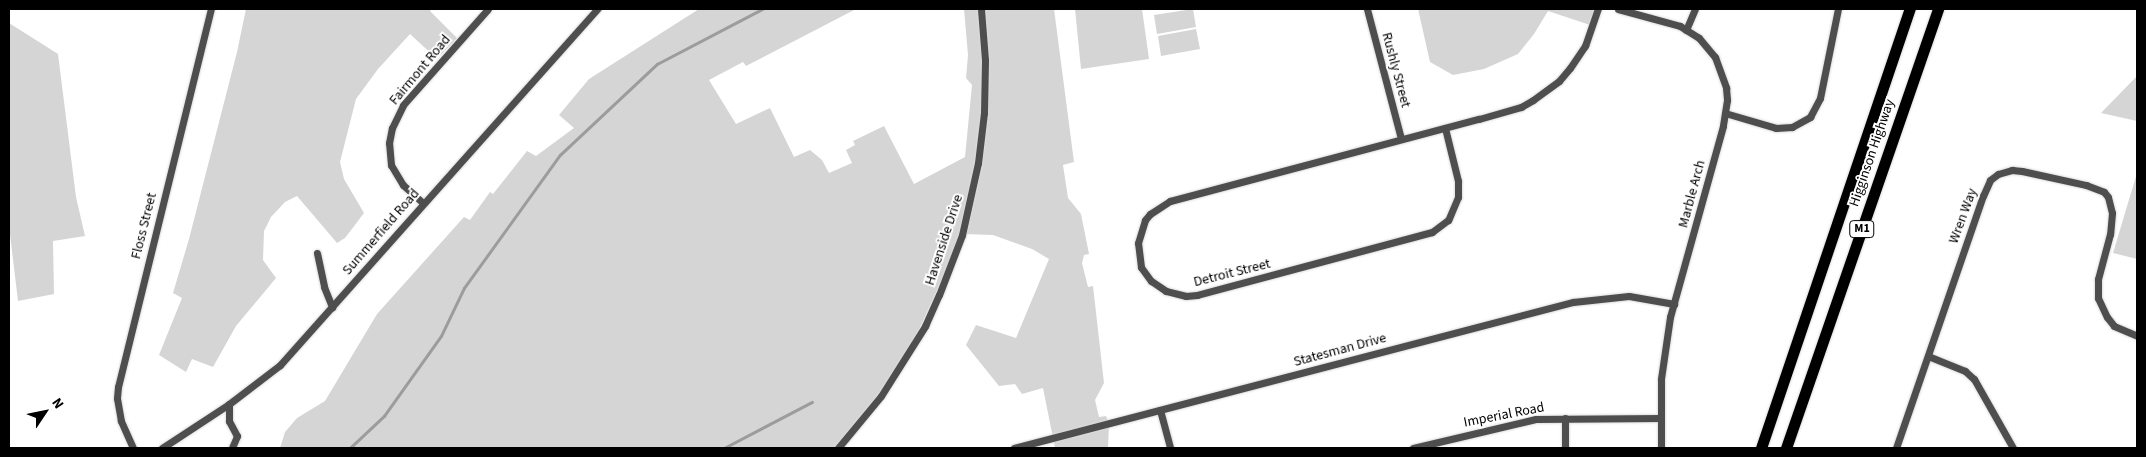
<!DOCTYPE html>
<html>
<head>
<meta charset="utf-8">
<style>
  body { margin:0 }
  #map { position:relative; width:2146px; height:457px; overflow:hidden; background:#fff; font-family:"Source Sans 3",sans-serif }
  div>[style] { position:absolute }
  .green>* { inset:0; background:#d5d5d5 }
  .stream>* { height:2.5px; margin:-1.25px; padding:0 1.25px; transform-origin:1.25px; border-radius:1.25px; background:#9c9c9c }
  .roads { filter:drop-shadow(0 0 1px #dbdbdb) drop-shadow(0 0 1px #dbdbdb) }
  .minor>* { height:7px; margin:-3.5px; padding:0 3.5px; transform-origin:3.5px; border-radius:3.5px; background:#4e4e4e }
  .trunk>* { height:11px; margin:-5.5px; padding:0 5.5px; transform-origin:5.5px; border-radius:5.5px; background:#000 }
  span { translate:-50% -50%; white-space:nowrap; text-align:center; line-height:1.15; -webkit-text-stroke:4px #fff; paint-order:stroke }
  .shield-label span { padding:1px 4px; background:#fff; border:1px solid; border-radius:4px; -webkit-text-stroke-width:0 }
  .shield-label { font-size:12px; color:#000; font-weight:700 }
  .street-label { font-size:14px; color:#000 }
  .frame { position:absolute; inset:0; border:10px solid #000; pointer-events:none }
  .north { position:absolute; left:20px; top:387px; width:50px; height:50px; -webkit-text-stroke:4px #fff; paint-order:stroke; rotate:56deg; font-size:14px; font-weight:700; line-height:20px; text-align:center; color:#000 }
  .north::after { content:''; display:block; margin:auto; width:18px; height:22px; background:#000; clip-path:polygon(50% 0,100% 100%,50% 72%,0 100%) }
</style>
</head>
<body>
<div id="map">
  <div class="green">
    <div style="clip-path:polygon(246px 9px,432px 9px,430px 11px,457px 38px,437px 59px,410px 34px,378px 69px,356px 99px,340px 162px,344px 179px,364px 213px,345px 238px,337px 243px,297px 196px,285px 202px,271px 217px,264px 231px,263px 260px,276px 278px,236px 326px,213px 367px,192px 359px,186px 372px,159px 355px,182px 298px,173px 293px,189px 239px,237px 52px)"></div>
    <div style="clip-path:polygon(699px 9px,856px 9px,746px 66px,743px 62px,709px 80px,736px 124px,770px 108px,794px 157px,810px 150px,822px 160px,829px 173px,852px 163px,846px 150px,855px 145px,853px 141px,884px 126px,914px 184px,965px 157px,972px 85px,966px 78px,968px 55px,964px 9px,1054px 9px,1074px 162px,1063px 165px,1068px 198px,1081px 214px,1089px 254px,1084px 255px,1082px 263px,1088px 287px,1093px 286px,1104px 383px,1095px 400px,1099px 417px,1106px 416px,1109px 424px,1108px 448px,1055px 448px,1043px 388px,1022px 394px,1015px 384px,999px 386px,966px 345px,976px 325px,1016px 338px,1049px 259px,1032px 249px,993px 235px,963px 234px,905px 360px,839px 448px,280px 448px,285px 432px,297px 418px,325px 401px,377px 314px,464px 217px,470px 220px,490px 192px,493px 194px,527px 151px,536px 156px,574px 128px,559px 115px,589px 79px)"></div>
    <div style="clip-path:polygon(1075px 9px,1142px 9px,1149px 59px,1081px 69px)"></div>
    <div style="clip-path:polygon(1193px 9px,1196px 27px,1157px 34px,1154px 15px)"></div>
    <div style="clip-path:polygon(1418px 9px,1598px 9px,1593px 26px,1548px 11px,1534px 34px,1518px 54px,1484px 69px,1453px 75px,1430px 62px)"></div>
    <div style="clip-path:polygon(9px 23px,58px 54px,76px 197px,85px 236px,53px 241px,54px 294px,18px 301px,9px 226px)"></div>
    <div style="clip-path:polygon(1196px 29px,1200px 49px,1161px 56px,1158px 36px)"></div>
    <div style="clip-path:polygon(2137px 76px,2137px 121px,2101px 113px)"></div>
    <div style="clip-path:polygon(2137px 173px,2137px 259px,2113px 253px)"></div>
  </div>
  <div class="stream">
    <div style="left:350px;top:448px;width:47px;rotate:-43.3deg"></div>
    <div style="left:384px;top:416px;width:98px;rotate:-54.5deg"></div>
    <div style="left:441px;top:336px;width:53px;rotate:-64.4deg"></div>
    <div style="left:464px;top:288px;width:164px;rotate:-54.2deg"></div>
    <div style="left:560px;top:155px;width:133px;rotate:-43.2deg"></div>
    <div style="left:657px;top:64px;width:119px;rotate:-27.6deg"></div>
    <div style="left:724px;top:448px;width:99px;rotate:-27.6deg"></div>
  </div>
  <div class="roads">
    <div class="minor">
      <div style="left:1367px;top:9px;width:134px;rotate:75.3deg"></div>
      <div style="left:1618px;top:9px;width:64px;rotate:15.3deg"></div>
      <div style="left:1680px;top:26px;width:22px;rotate:32deg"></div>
      <div style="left:1699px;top:38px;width:25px;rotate:50deg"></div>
      <div style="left:1715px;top:57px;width:33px;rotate:70deg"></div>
      <div style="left:1726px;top:88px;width:12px;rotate:85deg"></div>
      <div style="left:1727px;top:100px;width:26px;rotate:99deg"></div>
      <div style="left:1723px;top:126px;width:198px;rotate:105.5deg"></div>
      <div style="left:1670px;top:317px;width:63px;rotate:98.3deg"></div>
      <div style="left:1661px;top:379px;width:69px;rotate:90deg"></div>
      <div style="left:1686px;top:30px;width:23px;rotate:-67deg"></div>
      <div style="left:1725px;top:113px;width:53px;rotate:16.4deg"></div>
      <div style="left:1776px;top:128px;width:16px;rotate:-4deg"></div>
      <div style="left:1792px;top:127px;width:21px;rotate:-29deg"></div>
      <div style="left:1810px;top:117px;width:21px;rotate:-62deg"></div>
      <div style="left:1820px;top:98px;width:91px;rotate:-78.6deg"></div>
      <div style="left:1445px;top:128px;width:55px;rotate:76.2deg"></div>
      <div style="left:1458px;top:181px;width:16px;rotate:90deg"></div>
      <div style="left:1458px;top:197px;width:25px;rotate:113deg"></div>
      <div style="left:1448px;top:220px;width:20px;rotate:143deg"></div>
      <div style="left:1432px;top:232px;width:243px;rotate:165deg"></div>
      <div style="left:1197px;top:295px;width:11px;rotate:175deg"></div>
      <div style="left:1186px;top:296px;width:21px;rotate:-166deg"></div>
      <div style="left:1166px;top:291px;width:18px;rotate:-146deg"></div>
      <div style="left:1151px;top:281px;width:17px;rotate:-126deg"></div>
      <div style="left:1141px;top:267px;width:24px;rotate:-97deg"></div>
      <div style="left:1138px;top:243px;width:24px;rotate:-73deg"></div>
      <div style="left:1145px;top:220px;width:8px;rotate:-50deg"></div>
      <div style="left:1150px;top:214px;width:24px;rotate:-33deg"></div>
      <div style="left:1170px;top:201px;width:320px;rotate:-14.9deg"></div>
      <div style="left:1479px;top:119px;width:44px;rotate:-15.9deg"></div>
      <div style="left:1521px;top:107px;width:14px;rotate:-30deg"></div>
      <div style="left:1533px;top:100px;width:32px;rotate:-36deg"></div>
      <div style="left:1559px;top:81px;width:17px;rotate:-50deg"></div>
      <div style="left:1570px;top:68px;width:27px;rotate:-56deg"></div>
      <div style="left:1585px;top:46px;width:39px;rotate:-71deg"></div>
      <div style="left:423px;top:203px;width:27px;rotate:-138deg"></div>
      <div style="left:403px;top:185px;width:23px;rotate:-121deg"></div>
      <div style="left:391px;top:165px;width:22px;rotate:-95deg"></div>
      <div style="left:389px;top:143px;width:15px;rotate:-79deg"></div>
      <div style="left:392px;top:128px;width:25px;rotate:-64deg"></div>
      <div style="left:403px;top:105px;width:128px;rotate:-48.5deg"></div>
      <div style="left:317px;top:253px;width:35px;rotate:78deg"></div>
      <div style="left:324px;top:287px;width:22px;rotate:68deg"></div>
      <div style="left:1928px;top:356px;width:40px;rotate:22deg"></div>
      <div style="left:1965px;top:371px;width:12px;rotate:42deg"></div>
      <div style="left:1974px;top:379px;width:79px;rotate:60.5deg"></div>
      <div style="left:229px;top:404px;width:17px;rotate:90deg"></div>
      <div style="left:229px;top:421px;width:17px;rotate:62deg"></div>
      <div style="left:237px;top:436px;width:13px;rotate:113deg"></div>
      <div style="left:1160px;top:410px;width:39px;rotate:75deg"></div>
      <div style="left:133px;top:448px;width:30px;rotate:-114deg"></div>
      <div style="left:121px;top:421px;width:23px;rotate:-100deg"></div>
      <div style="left:117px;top:398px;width:11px;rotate:-85deg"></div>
      <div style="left:118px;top:387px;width:389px;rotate:-76.2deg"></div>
      <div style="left:162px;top:448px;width:80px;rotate:-33.3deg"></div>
      <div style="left:229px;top:404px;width:64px;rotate:-37.4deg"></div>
      <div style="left:280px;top:365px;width:477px;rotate:-48.3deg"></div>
      <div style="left:838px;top:448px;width:67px;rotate:-50.4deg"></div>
      <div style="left:881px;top:396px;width:83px;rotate:-57.8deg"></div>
      <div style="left:925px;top:326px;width:34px;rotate:-66deg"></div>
      <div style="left:939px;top:295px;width:64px;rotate:-69deg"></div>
      <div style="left:962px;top:235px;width:74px;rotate:-77.5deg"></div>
      <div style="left:978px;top:163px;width:50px;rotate:-83.2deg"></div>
      <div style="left:984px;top:113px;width:53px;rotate:-88.9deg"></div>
      <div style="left:985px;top:60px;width:51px;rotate:-94.5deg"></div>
      <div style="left:1014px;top:448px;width:578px;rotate:-14.64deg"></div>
      <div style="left:1573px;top:302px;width:56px;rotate:-6.1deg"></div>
      <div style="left:1629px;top:296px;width:46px;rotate:10.1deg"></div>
      <div style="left:1413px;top:448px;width:126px;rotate:-13.3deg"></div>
      <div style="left:1536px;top:419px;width:125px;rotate:-0.5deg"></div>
      <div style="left:1565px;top:448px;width:30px;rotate:-90deg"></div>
      <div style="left:1896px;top:448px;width:267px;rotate:-71deg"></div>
      <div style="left:1983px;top:196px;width:17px;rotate:-66deg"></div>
      <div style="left:1990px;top:180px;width:10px;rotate:-37deg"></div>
      <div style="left:1998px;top:174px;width:15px;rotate:-16deg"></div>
      <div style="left:2012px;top:170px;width:10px;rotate:6deg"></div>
      <div style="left:2022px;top:171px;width:66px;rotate:12.3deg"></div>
      <div style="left:2086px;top:185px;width:19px;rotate:21deg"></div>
      <div style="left:2104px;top:192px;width:6px;rotate:51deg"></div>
      <div style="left:2108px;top:197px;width:16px;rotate:76deg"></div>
      <div style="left:2112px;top:213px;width:21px;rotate:95deg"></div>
      <div style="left:2110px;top:234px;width:47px;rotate:104.9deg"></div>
      <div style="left:2098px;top:279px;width:19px;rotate:90deg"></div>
      <div style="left:2098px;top:298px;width:21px;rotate:65deg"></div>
      <div style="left:2107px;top:317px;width:11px;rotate:52deg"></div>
      <div style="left:2114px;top:326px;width:25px;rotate:23deg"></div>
    </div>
    <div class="trunk">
      <div style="left:1761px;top:448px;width:464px;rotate:-71.3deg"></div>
      <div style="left:1786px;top:448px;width:465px;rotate:-70.9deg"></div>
    </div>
  </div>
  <div class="shield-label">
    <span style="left:1862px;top:229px">M1</span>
  </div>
  <div class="street-label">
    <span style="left:420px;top:70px;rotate:-50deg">Fairmont Road</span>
    <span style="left:1396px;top:70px;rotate:75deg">Rushly Street</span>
    <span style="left:1872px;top:153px;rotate:-71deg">Higginson Highway</span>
    <span style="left:1692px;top:194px;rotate:-75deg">Marble Arch</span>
    <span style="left:1963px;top:216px;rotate:-70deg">Wren Way</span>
    <span style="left:144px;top:226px;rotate:-76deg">Floss Street</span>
    <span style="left:381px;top:232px;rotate:-49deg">Summerfield Road</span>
    <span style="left:944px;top:240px;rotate:-72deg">Havenside Drive</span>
    <span style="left:1232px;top:273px;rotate:-14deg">Detroit Street</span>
    <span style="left:1340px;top:350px;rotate:-15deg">Statesman Drive</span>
    <span style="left:1504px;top:415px;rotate:-11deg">Imperial Road</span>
  </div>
  <div class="frame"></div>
  <div class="north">N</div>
</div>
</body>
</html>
